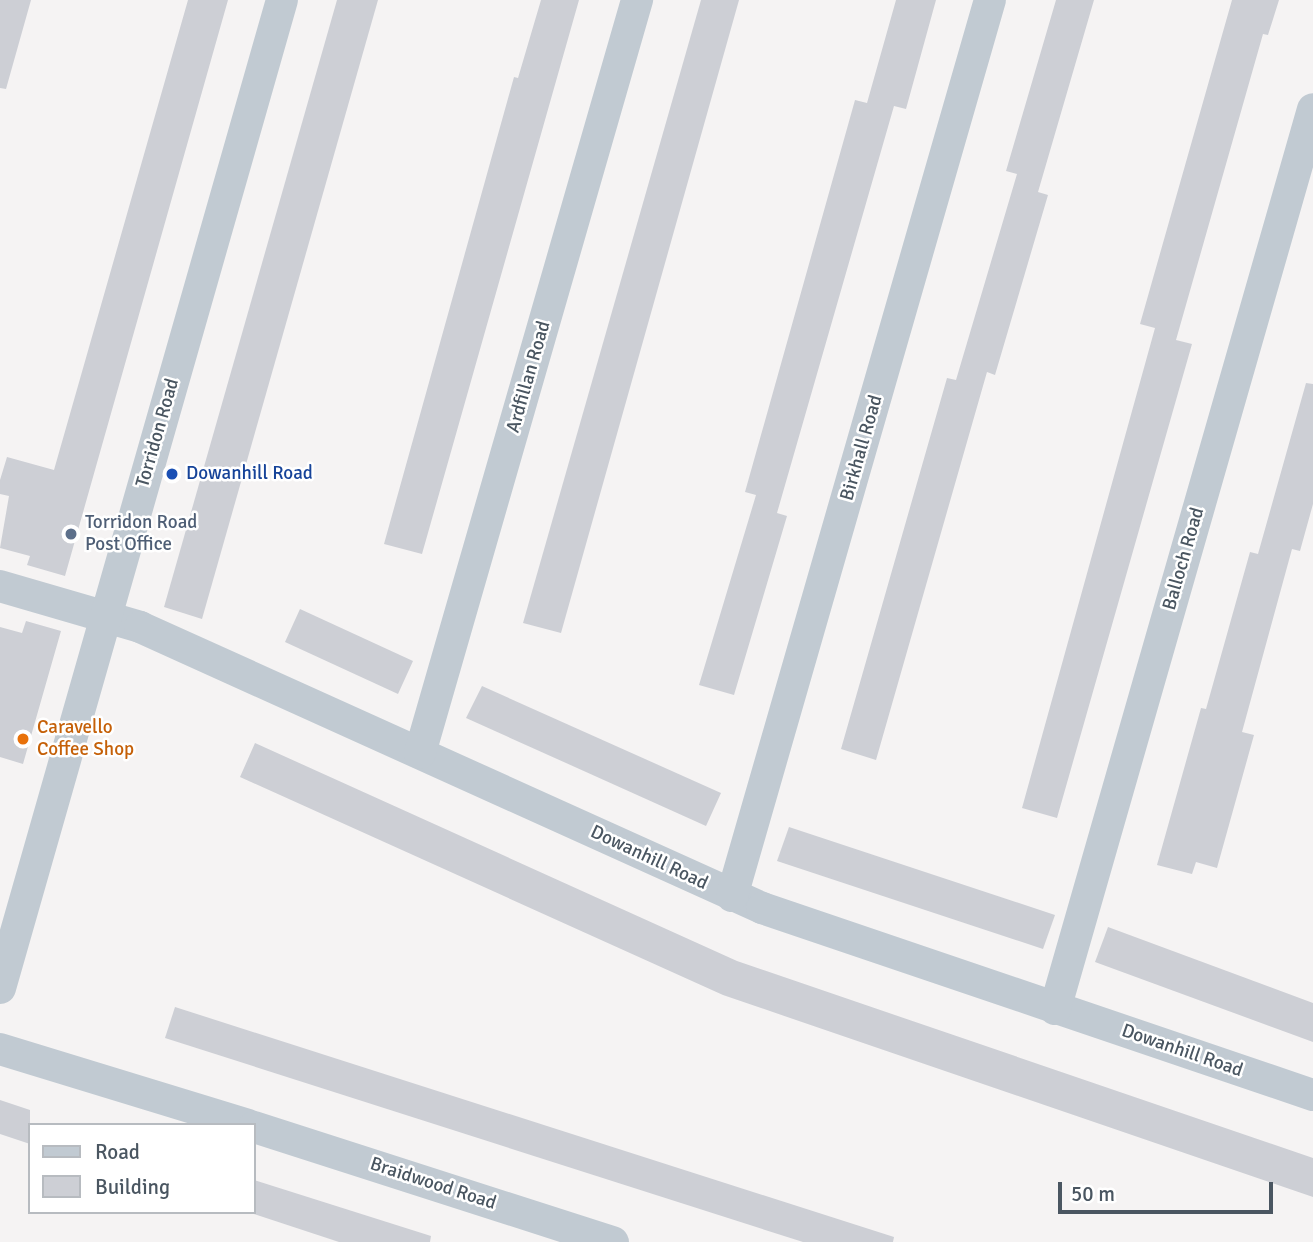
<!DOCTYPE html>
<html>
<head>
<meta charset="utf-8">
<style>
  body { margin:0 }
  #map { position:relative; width:1313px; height:1242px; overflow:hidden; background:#f5f3f3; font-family:Signika,sans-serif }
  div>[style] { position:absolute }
  .building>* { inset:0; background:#cdcfd5 }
  .minor>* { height:32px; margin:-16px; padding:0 16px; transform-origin:16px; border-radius:16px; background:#c1cad2 }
  .dots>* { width:19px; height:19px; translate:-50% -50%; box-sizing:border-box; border:4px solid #fff; border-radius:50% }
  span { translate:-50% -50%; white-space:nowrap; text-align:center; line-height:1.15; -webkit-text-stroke:5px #fff; paint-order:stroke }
  .street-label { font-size:19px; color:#4a5661 }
  .transit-label { font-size:19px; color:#164399 }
  .left { translate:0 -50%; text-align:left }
  .service-label { font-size:19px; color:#4e5e75 }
  .food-label { font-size:19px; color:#c56008 }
  .legend { position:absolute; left:28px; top:1123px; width:228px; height:91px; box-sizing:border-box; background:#fff; border:2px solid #b7bbc0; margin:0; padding:9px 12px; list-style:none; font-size:21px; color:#4a5661 }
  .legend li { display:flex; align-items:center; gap:14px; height:35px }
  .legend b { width:35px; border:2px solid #b7bbc0 }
  .scale { position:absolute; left:1058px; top:1182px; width:215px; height:32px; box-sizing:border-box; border:4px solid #4a5661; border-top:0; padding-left:9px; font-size:21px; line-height:24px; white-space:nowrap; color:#4a5661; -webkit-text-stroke:5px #fff; paint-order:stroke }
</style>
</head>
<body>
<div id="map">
  <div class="building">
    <div style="clip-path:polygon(0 0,31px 0,6px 89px,0 88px)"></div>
    <div style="clip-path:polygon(188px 0,228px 0,65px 576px,27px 565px,30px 556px,0 548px,9px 496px,0 494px,0 480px,7px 457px,54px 470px)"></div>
    <div style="clip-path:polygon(337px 0,378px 0,202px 619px,164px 607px)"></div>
    <div style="clip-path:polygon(541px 0,579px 0,422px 554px,384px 544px,514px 77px,518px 78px)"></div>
    <div style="clip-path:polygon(701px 0,739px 0,561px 633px,523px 623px)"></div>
    <div style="clip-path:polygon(896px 0,936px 0,906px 109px,894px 106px,777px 513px,787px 516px,734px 695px,699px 685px,756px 495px,745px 492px,848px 125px,855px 100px,867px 103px)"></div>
    <div style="clip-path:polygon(1056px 0,1094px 0,1038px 192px,1048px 195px,995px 375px,987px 372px,876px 760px,841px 749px,947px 378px,956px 380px,1017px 174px,1006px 171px)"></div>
    <div style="clip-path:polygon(1232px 0,1279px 0,1268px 35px,1263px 34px,1176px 340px,1192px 344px,1057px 818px,1022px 808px,1155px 328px,1140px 324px)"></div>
    <div style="clip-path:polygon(1306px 383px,1313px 384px,1313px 504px,1300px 551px,1292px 549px,1242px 732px,1254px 735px,1217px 868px,1196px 862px,1192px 874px,1157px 865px,1201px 708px,1206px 709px,1250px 552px,1258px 554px)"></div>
    <div style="clip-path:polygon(300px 609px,413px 661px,398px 694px,285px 642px)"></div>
    <div style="clip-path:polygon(26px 621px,61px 631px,23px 764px,0 757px,0 627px,22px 633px)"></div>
    <div style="clip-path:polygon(482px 686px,721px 793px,706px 826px,466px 718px)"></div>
    <div style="clip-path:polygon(255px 743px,737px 961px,1313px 1158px,1313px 1197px,723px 995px,240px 777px)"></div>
    <div style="clip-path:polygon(789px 827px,1055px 915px,1043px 949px,777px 861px)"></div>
    <div style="clip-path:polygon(1108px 927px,1313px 1003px,1313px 1042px,1095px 962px)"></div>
    <div style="clip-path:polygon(175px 1007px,894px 1237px,893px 1242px,803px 1242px,165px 1038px)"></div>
    <div style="clip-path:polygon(0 1100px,30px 1110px,30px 1144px,0 1134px)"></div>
    <div style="clip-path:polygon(254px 1180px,431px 1236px,430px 1242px,339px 1242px,254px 1214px)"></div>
  </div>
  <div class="minor">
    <div style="left:0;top:586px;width:146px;rotate:16.3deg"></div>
    <div style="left:140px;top:627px;width:683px;rotate:24.31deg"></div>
    <div style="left:762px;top:908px;width:582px;rotate:18.75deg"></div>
    <div style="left:420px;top:753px;width:784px;rotate:-73.92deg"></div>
    <div style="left:732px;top:896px;width:932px;rotate:-73.94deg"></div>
    <div style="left:0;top:988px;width:1027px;rotate:-74.07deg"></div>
    <div style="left:1055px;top:1009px;width:936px;rotate:-74deg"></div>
    <div style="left:0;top:1049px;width:259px;rotate:17deg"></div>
    <div style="left:254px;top:1127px;width:377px;rotate:17.8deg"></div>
  </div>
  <div class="dots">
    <div style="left:172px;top:474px;background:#1a4fb4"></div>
    <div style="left:71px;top:534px;background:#5c6f8a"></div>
    <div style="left:23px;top:739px;background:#e8710a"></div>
  </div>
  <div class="street-label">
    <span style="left:529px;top:377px;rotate:-74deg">Ardfillan Road</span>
    <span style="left:158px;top:433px;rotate:-74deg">Torridon Road</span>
    <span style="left:862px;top:448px;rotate:-74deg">Birkhall Road</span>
    <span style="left:1184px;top:559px;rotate:-74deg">Balloch Road</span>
    <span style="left:649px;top:858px;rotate:25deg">Dowanhill Road</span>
    <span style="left:1182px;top:1051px;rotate:19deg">Dowanhill Road</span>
    <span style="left:433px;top:1184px;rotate:18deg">Braidwood Road</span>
  </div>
  <div class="transit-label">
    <span class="left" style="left:186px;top:474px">Dowanhill Road</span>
  </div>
  <div class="service-label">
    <span class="left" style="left:85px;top:534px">Torridon Road<br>Post Office</span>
  </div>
  <div class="food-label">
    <span class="left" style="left:37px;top:739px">Caravello<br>Coffee Shop</span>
  </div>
  <ul class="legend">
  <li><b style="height:9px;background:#c1cad2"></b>Road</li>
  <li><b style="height:19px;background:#cdcfd5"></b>Building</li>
  </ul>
  <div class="scale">50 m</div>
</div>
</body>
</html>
